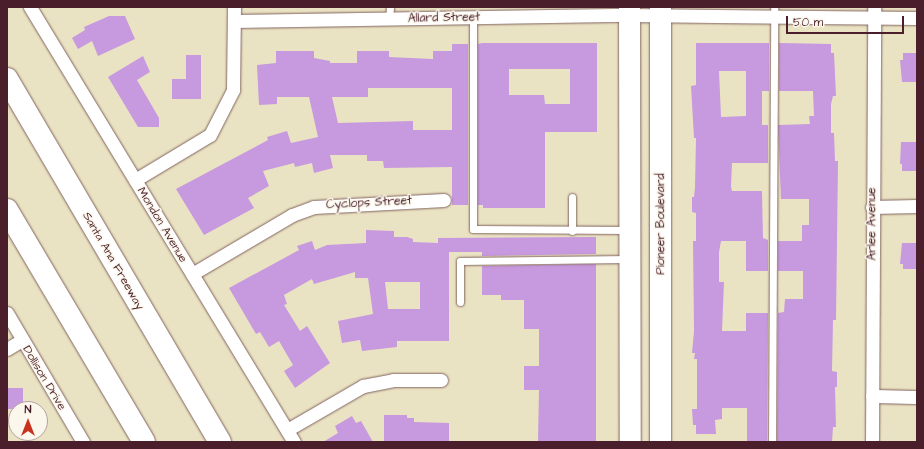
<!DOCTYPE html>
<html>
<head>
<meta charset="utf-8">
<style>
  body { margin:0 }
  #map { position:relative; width:924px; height:449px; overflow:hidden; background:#eae3c3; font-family:"Architects Daughter",sans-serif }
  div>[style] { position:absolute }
  .building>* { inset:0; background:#c799de }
  .roads { filter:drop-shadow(0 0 1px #826460) drop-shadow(0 0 1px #826460) }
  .lane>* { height:7px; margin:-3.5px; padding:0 3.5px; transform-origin:3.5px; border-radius:3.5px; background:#fff }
  .street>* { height:13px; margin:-6.5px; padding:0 6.5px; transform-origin:6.5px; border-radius:6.5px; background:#fff }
  .primary>* { height:21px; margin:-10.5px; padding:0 10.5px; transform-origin:10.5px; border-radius:10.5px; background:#fff }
  .highway>* { height:22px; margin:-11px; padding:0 11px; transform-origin:11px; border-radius:11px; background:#fff }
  span { translate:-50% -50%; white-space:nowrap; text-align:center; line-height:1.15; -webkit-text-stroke:3px #fbf7ec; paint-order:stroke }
  .street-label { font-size:12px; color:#4a1f2b }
  .frame { position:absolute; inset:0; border:8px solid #4a1f2b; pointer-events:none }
  .north { position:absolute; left:8px; top:401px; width:40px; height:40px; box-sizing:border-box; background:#fbf7ec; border:1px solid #b4a19f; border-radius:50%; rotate:0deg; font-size:11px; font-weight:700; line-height:16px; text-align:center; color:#4a1f2b }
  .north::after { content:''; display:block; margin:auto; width:14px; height:18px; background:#c8321e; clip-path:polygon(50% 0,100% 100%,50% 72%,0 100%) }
  .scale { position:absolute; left:786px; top:16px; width:118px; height:18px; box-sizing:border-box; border:2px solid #4a1f2b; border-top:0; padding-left:5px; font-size:12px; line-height:14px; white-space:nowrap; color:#4a1f2b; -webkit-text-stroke:3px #fbf7ec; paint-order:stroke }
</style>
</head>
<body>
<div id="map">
  <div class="building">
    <div style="clip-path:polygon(109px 16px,125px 16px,135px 39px,98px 56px,92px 41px,78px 49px,72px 38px,85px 30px,84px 27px)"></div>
    <div style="clip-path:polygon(evenodd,482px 43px,597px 43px,597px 132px,545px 132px,545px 208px,483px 208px,483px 205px,478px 205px,478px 44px,482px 43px,509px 69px,570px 69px,570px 104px,545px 104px,544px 95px,509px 95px,509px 69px)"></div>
    <div style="clip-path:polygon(evenodd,696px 43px,769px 43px,769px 91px,762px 91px,762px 125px,768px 125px,768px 163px,732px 163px,731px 187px,732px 191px,762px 191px,763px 238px,768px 240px,768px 271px,746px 271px,746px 241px,721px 241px,719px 252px,719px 282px,724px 282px,722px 331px,746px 331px,746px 313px,768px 313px,767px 442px,747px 442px,747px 408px,722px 408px,722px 419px,715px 420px,716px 434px,696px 434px,696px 425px,693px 425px,692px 409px,697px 409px,697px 359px,694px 359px,695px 353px,692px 353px,694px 331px,693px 241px,696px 241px,696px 213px,692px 212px,692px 197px,694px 197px,695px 187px,696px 138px,694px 138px,691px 86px,696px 85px,696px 43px,719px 71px,746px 71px,746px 116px,721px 117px,719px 71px)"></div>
    <div style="clip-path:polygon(779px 43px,831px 44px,831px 53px,834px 53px,836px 96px,833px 96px,831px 104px,831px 133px,834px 133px,835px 161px,838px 161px,836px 320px,833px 320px,832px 371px,837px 372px,837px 387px,835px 387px,836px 427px,833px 427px,832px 442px,777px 442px,778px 313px,784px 312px,785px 299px,803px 299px,803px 271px,778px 271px,778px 241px,802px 241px,802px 225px,809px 225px,809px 199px,781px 199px,778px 125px,810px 124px,809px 116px,814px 116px,813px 91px,779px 91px)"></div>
    <div style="clip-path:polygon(evenodd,452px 44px,468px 44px,468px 205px,452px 205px,452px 167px,384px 168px,383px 161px,367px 161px,367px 155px,330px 155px,333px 168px,314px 173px,312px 163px,295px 167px,294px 163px,263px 171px,269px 186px,248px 198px,254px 208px,204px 235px,176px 189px,268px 140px,267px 137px,287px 131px,291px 143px,318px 137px,309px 97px,277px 97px,277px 104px,259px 105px,257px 65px,276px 63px,276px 51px,314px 51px,314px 58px,330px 61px,330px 63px,357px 63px,357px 51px,389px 51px,389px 57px,433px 59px,433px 51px,452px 51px,452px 44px,368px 88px,452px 88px,452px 130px,413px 130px,413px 121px,338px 123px,332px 97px,368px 97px,368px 88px)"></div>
    <div style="clip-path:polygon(903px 53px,917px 53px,917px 82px,902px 82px,900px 60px,903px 60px)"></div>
    <div style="clip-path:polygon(186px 55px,201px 55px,201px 99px,172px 99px,172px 79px,186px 79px)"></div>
    <div style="clip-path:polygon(143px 56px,150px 72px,137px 80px,159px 118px,159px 127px,138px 127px,108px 77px)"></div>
    <div style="clip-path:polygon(901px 142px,917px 142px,917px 171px,902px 171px,902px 164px,900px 164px)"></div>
    <div style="clip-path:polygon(evenodd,366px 230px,394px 231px,394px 237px,407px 237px,413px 239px,413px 242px,438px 243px,438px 238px,596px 237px,596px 254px,482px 256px,482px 252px,449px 252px,449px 341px,397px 341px,397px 347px,362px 351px,360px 340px,342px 343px,338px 321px,373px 314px,368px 278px,355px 278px,355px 272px,314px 284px,312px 279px,284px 295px,287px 304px,284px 305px,300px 331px,307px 326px,330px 363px,295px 388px,284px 371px,293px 365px,279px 341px,269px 347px,260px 332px,256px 334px,229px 288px,299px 250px,297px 246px,312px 241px,315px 250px,327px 245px,366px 243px,366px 230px,385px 282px,420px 282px,420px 309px,388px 309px,385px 282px)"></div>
    <div style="clip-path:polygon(902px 243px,917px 243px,917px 269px,903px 269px,903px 264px,900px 264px)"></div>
    <div style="clip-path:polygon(596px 264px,596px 442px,538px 442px,539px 390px,524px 390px,524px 366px,539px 366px,539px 329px,524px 329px,524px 300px,501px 300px,501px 295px,482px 295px,482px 266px)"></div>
    <div style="clip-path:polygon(8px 388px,23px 388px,23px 409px,7px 409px)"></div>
    <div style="clip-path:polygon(384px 415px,407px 415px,407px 418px,414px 418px,414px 422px,449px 423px,449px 442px,384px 442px)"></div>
    <div style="clip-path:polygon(352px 416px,356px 423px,361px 421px,373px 442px,323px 442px,338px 433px,335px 426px)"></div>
  </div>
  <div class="roads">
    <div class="lane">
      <div style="left:473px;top:18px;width:211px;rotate:90deg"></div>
      <div style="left:473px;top:229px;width:154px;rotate:0.4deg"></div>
      <div style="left:389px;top:19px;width:12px;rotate:-85deg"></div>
      <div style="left:572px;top:197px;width:34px;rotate:90deg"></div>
      <div style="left:460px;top:302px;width:41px;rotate:-90deg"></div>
      <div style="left:460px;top:261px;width:167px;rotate:-0.7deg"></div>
      <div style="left:772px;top:442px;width:435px;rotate:-89.7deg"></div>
    </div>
    <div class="street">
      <div style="left:30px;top:7px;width:509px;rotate:58.75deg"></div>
      <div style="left:234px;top:21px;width:395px;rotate:-0.9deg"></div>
      <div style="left:629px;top:15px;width:288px;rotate:0.6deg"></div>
      <div style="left:135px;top:180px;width:87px;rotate:-31deg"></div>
      <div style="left:210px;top:135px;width:51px;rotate:-62.9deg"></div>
      <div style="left:233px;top:90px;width:83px;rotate:-89.3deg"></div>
      <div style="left:872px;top:207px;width:45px;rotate:-1.3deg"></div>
      <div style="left:192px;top:274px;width:116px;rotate:-30.5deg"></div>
      <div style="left:292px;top:215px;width:23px;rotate:-20deg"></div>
      <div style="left:314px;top:207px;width:130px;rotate:-3.1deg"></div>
      <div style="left:7px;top:313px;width:150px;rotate:59.5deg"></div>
      <div style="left:7px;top:349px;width:17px;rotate:-31deg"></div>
      <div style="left:872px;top:396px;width:45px;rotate:1.3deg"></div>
      <div style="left:287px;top:430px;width:88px;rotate:-30.1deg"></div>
      <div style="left:363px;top:386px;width:31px;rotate:-11deg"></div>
      <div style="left:393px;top:380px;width:48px"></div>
      <div style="left:872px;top:442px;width:435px;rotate:-89.7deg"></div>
    </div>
    <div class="primary">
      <div style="left:629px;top:7px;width:435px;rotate:89.9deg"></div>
      <div style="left:660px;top:7px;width:435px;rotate:90deg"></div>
    </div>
    <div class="highway">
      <div style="left:7px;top:79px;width:421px;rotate:59.6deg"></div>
      <div style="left:7px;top:210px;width:269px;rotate:59.4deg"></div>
    </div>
  </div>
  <div class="street-label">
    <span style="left:444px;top:18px;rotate:-1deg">Allard Street</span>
    <span style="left:369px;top:203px;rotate:-3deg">Cyclops Street</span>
    <span style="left:661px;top:224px;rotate:-90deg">Pioneer Boulevard</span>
    <span style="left:872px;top:224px;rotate:-90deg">Arlee Avenue</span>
    <span style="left:162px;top:225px;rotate:59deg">Mondon Avenue</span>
    <span style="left:113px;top:261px;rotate:60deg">Santa Ana Freeway</span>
    <span style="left:44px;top:378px;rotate:59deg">Dollison Drive</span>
  </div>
  <div class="frame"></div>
  <div class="north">N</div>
  <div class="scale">50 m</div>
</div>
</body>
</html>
